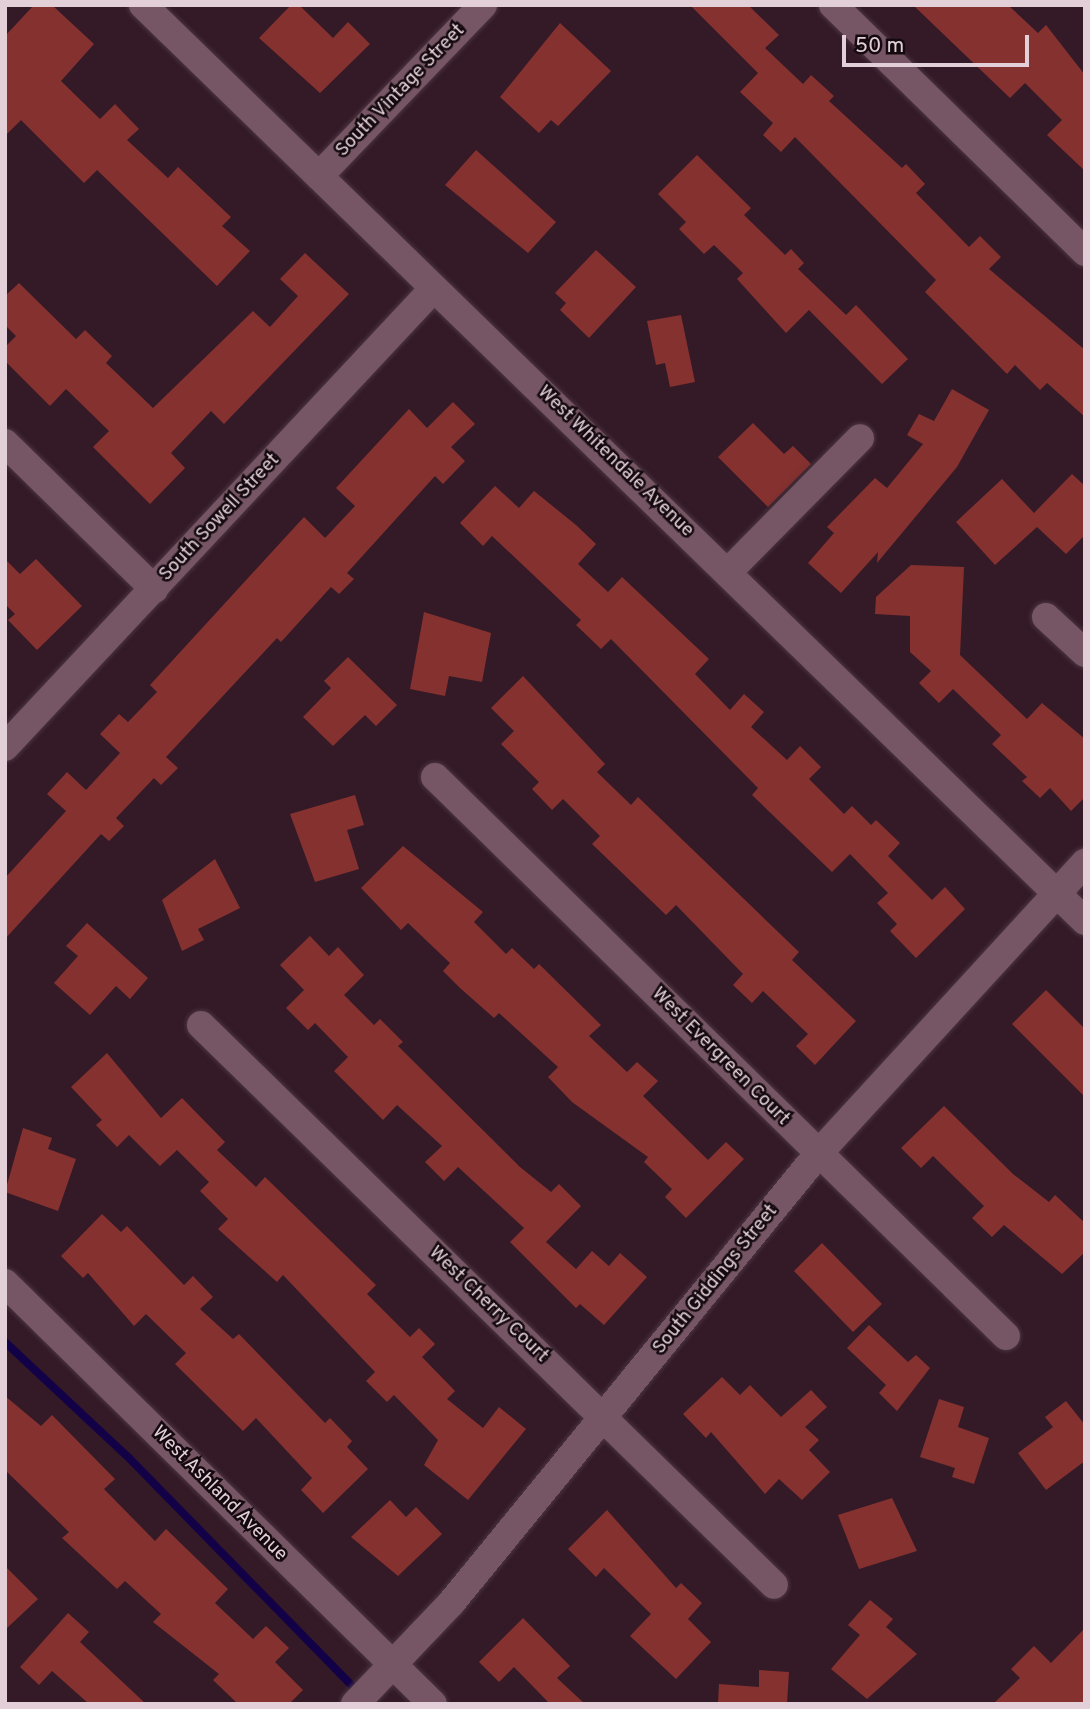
<!DOCTYPE html>
<html>
<head>
<meta charset="utf-8">
<style>
  body { margin:0 }
  #map { position:relative; width:1090px; height:1709px; overflow:hidden; background:#341a27; font-family:Overpass,sans-serif }
  div>[style] { position:absolute }
  .stream>* { height:8px; margin:-4px; padding:0 4px; transform-origin:4px; border-radius:4px; background:#130147 }
  .building>* { inset:0; background:#85312f }
  .roads { filter:drop-shadow(0 0 2px #4b3540) drop-shadow(0 0 2px #4b3540) }
  .minor>* { height:28px; margin:-14px; padding:0 14px; transform-origin:14px; border-radius:14px; background:#765665 }
  span { translate:-50% -50%; white-space:nowrap; text-align:center; line-height:1.15; -webkit-text-stroke:5px #14090e; paint-order:stroke }
  .street-label { font-size:19px; color:#e2cfd7 }
  .frame { position:absolute; inset:0; border:7px solid #e2cfd7; pointer-events:none }
  .scale { position:absolute; left:842px; top:35px; width:187px; height:32px; box-sizing:border-box; border:4px solid #e2cfd7; border-top:0; padding-left:9px; font-size:21px; line-height:24px; white-space:nowrap; color:#e2cfd7; -webkit-text-stroke:5px #14090e; paint-order:stroke }
</style>
</head>
<body>
<div id="map">
  <div class="stream">
    <div style="left:5px;top:1342px;width:170px;rotate:43.1deg"></div>
    <div style="left:129px;top:1458px;width:327px;rotate:45.6deg"></div>
  </div>
  <div class="building">
    <div style="clip-path:polygon(34px 5px,52px 5px,94px 44px,61px 81px,100px 119px,115px 104px,139px 129px,127px 140px,168px 178px,178px 167px,231px 217px,222px 226px,250px 251px,217px 286px,97px 170px,84px 183px,21px 120px,5px 136px,5px 36px)"></div>
    <div style="clip-path:polygon(291px 5px,299px 5px,333px 38px,348px 22px,370px 44px,320px 93px,259px 38px)"></div>
    <div style="clip-path:polygon(690px 5px,748px 5px,779px 35px,765px 48px,803px 84px,811px 75px,834px 96px,829px 101px,902px 168px,906px 164px,925px 184px,916px 193px,969px 247px,980px 236px,1001px 257px,989px 269px,1085px 350px,1085px 417px,1047px 383px,1040px 390px,1015px 365px,1007px 374px,925px 292px,936px 280px,795px 137px,781px 152px,763px 135px,773px 123px,740px 92px,758px 73px)"></div>
    <div style="clip-path:polygon(913px 5px,1008px 5px,1038px 33px,1046px 25px,1085px 75px,1085px 171px,1047px 135px,1062px 120px,1025px 83px,1010px 98px)"></div>
    <div style="clip-path:polygon(560px 23px,611px 71px,558px 126px,551px 120px,539px 133px,500px 97px)"></div>
    <div style="clip-path:polygon(476px 150px,556px 222px,528px 253px,445px 185px)"></div>
    <div style="clip-path:polygon(697px 155px,751px 208px,744px 215px,785px 255px,791px 249px,804px 263px,798px 269px,846px 315px,856px 305px,908px 359px,882px 384px,809px 310px,786px 333px,737px 279px,743px 273px,714px 245px,704px 254px,679px 229px,686px 222px,658px 194px)"></div>
    <div style="clip-path:polygon(596px 250px,636px 287px,589px 338px,560px 310px,566px 303px,555px 293px)"></div>
    <div style="clip-path:polygon(305px 253px,349px 294px,224px 424px,211px 411px,171px 453px,185px 468px,150px 504px,93px 447px,109px 431px,66px 389px,50px 406px,5px 361px,5px 347px,16px 336px,5px 325px,5px 296px,19px 283px,76px 339px,85px 330px,112px 356px,106px 363px,153px 408px,253px 311px,270px 327px,298px 296px,280px 279px)"></div>
    <div style="clip-path:polygon(681px 315px,695px 382px,670px 387px,665px 363px,656px 365px,647px 321px)"></div>
    <div style="clip-path:polygon(952px 389px,989px 410px,957px 467px,877px 563px,878px 552px,841px 593px,808px 563px,834px 533px,827px 527px,875px 478px,887px 488px,923px 444px,907px 435px,919px 414px,934px 421px)"></div>
    <div style="clip-path:polygon(453px 402px,475px 424px,451px 447px,465px 461px,443px 484px,435px 476px,347px 573px,354px 579px,339px 594px,331px 587px,281px 642px,277px 638px,166px 757px,178px 768px,161px 785px,154px 778px,116px 818px,124px 826px,109px 841px,101px 834px,5px 939px,5px 878px,66px 811px,47px 794px,67px 772px,86px 790px,120px 753px,100px 734px,119px 714px,128px 722px,157px 692px,150px 685px,304px 517px,325px 538px,355px 506px,336px 488px,409px 409px,427px 428px)"></div>
    <div style="clip-path:polygon(753px 423px,784px 454px,793px 446px,811px 464px,768px 507px,718px 457px)"></div>
    <div style="clip-path:polygon(1072px 474px,1085px 486px,1085px 535px,1066px 554px,1037px 527px,995px 565px,956px 522px,1002px 479px,1034px 513px)"></div>
    <div style="clip-path:polygon(495px 486px,519px 508px,534px 491px,576px 525px,596px 544px,578px 564px,608px 592px,622px 577px,709px 659px,695px 674px,730px 710px,744px 694px,764px 712px,751px 727px,787px 760px,800px 746px,821px 767px,809px 779px,844px 814px,852px 806px,871px 825px,876px 820px,900px 843px,888px 856px,932px 900px,945px 887px,965px 909px,916px 958px,890px 931px,897px 924px,877px 903px,888px 893px,850px 854px,832px 872px,752px 795px,758px 788px,611px 639px,601px 649px,576px 625px,581px 620px,492px 536px,483px 546px,460px 523px)"></div>
    <div style="clip-path:polygon(5px 559px,20px 574px,36px 559px,82px 606px,37px 650px,8px 620px,15px 614px,5px 604px)"></div>
    <div style="clip-path:polygon(911px 565px,964px 567px,960px 655px,1027px 719px,1042px 703px,1085px 739px,1085px 797px,1071px 811px,1050px 788px,1040px 798px,1022px 781px,1027px 777px,992px 744px,1001px 735px,953px 689px,939px 703px,919px 683px,931px 671px,910px 652px,910px 616px,875px 614px,876px 597px)"></div>
    <div style="clip-path:polygon(424px 612px,491px 633px,482px 682px,449px 676px,445px 696px,410px 689px)"></div>
    <div style="clip-path:polygon(348px 657px,397px 705px,376px 726px,365px 715px,333px 746px,303px 717px,331px 688px,324px 681px)"></div>
    <div style="clip-path:polygon(523px 676px,605px 764px,597px 772px,631px 805px,638px 797px,799px 952px,792px 960px,856px 1021px,815px 1065px,796px 1046px,808px 1034px,763px 991px,752px 1003px,733px 985px,743px 974px,676px 905px,666px 915px,592px 844px,600px 836px,563px 799px,552px 810px,532px 789px,539px 782px,501px 744px,514px 731px,491px 708px)"></div>
    <div style="clip-path:polygon(355px 795px,364px 825px,347px 830px,359px 869px,315px 882px,290px 814px)"></div>
    <div style="clip-path:polygon(403px 846px,483px 912px,474px 922px,506px 954px,512px 948px,534px 969px,539px 964px,601px 1025px,589px 1036px,627px 1072px,637px 1062px,658px 1081px,643px 1096px,708px 1160px,726px 1142px,744px 1159px,686px 1218px,665px 1197px,672px 1189px,644px 1162px,648px 1157px,572px 1102px,548px 1077px,558px 1067px,499px 1013px,494px 1018px,460px 988px,443px 971px,450px 963px,408px 923px,401px 930px,361px 888px)"></div>
    <div style="clip-path:polygon(215px 859px,240px 908px,198px 929px,204px 940px,182px 951px,162px 900px)"></div>
    <div style="clip-path:polygon(87px 923px,148px 978px,130px 999px,116px 986px,90px 1015px,54px 983px,78px 956px,66px 946px)"></div>
    <div style="clip-path:polygon(310px 936px,329px 956px,338px 947px,364px 975px,344px 995px,374px 1025px,380px 1019px,403px 1042px,398px 1046px,520px 1167px,551px 1192px,559px 1184px,581px 1206px,546px 1242px,576px 1269px,592px 1251px,609px 1266px,620px 1253px,647px 1277px,604px 1325px,580px 1304px,576px 1308px,510px 1242px,524px 1228px,458px 1167px,444px 1181px,425px 1162px,442px 1146px,397px 1105px,383px 1120px,334px 1071px,348px 1057px,315px 1023px,308px 1030px,286px 1008px,304px 990px,280px 965px)"></div>
    <div style="clip-path:polygon(1046px 990px,1085px 1029px,1085px 1097px,1012px 1024px)"></div>
    <div style="clip-path:polygon(107px 1053px,161px 1118px,182px 1098px,225px 1142px,217px 1150px,256px 1187px,265px 1177px,376px 1285px,367px 1294px,410px 1337px,419px 1328px,435px 1344px,422px 1357px,455px 1391px,447px 1399px,483px 1428px,499px 1407px,526px 1429px,468px 1500px,424px 1465px,438px 1440px,394px 1395px,387px 1402px,366px 1381px,375px 1372px,283px 1275px,277px 1282px,218px 1229px,228px 1219px,200px 1191px,209px 1182px,177px 1150px,160px 1166px,129px 1135px,117px 1147px,96px 1125px,102px 1120px,71px 1087px)"></div>
    <div style="clip-path:polygon(944px 1106px,1013px 1174px,1049px 1202px,1055px 1195px,1085px 1223px,1085px 1252px,1062px 1274px,1004px 1225px,992px 1237px,972px 1218px,984px 1206px,933px 1156px,921px 1168px,901px 1148px)"></div>
    <div style="clip-path:polygon(23px 1128px,52px 1138px,48px 1149px,76px 1159px,58px 1211px,5px 1192px)"></div>
    <div style="clip-path:polygon(102px 1214px,121px 1232px,127px 1226px,184px 1285px,193px 1276px,213px 1297px,200px 1309px,233px 1339px,239px 1334px,325px 1423px,330px 1418px,352px 1441px,347px 1447px,368px 1469px,323px 1513px,301px 1490px,312px 1478px,256px 1418px,243px 1431px,175px 1364px,186px 1353px,146px 1314px,134px 1326px,88px 1273px,83px 1278px,61px 1256px)"></div>
    <div style="clip-path:polygon(822px 1243px,882px 1304px,853px 1332px,794px 1271px)"></div>
    <div style="clip-path:polygon(869px 1325px,908px 1362px,916px 1355px,930px 1368px,897px 1411px,879px 1393px,886px 1385px,847px 1348px)"></div>
    <div style="clip-path:polygon(722px 1377px,740px 1395px,750px 1385px,781px 1417px,811px 1390px,827px 1407px,805px 1427px,819px 1440px,809px 1450px,830px 1472px,802px 1500px,779px 1479px,765px 1494px,711px 1432px,706px 1438px,683px 1414px)"></div>
    <div style="clip-path:polygon(5px 1396px,41px 1426px,52px 1415px,115px 1479px,104px 1489px,155px 1541px,166px 1529px,228px 1589px,215px 1603px,253px 1639px,266px 1626px,289px 1648px,275px 1662px,303px 1690px,289px 1704px,238px 1704px,213px 1680px,219px 1674px,153px 1622px,161px 1614px,125px 1581px,117px 1589px,62px 1538px,69px 1532px,5px 1470px)"></div>
    <div style="clip-path:polygon(939px 1399px,964px 1407px,958px 1427px,989px 1438px,974px 1484px,952px 1477px,955px 1468px,920px 1457px)"></div>
    <div style="clip-path:polygon(1066px 1401px,1085px 1425px,1085px 1461px,1046px 1490px,1018px 1453px,1053px 1427px,1045px 1417px)"></div>
    <div style="clip-path:polygon(892px 1498px,917px 1551px,859px 1569px,838px 1515px)"></div>
    <div style="clip-path:polygon(390px 1500px,406px 1517px,416px 1507px,442px 1534px,398px 1576px,351px 1537px)"></div>
    <div style="clip-path:polygon(607px 1510px,676px 1588px,681px 1583px,702px 1603px,688px 1619px,711px 1642px,676px 1679px,630px 1636px,651px 1614px,604px 1568px,596px 1577px,568px 1549px)"></div>
    <div style="clip-path:polygon(5px 1566px,38px 1599px,5px 1630px)"></div>
    <div style="clip-path:polygon(870px 1600px,893px 1619px,886px 1627px,917px 1654px,867px 1699px,831px 1669px,860px 1635px,848px 1625px)"></div>
    <div style="clip-path:polygon(68px 1613px,89px 1632px,80px 1642px,146px 1704px,89px 1704px,52px 1671px,39px 1685px,20px 1667px)"></div>
    <div style="clip-path:polygon(523px 1618px,570px 1666px,557px 1678px,585px 1704px,550px 1704px,514px 1667px,499px 1682px,479px 1662px)"></div>
    <div style="clip-path:polygon(1085px 1628px,1085px 1704px,993px 1704px,1020px 1678px,1011px 1669px,1034px 1646px,1051px 1663px)"></div>
    <div style="clip-path:polygon(759px 1670px,789px 1672px,787px 1704px,718px 1704px,719px 1684px,759px 1687px)"></div>
  </div>
  <div class="roads">
    <div class="minor">
      <div style="left:143px;top:5px;width:1314px;rotate:44.2deg"></div>
      <div style="left:833px;top:5px;width:353px;rotate:44.4deg"></div>
      <div style="left:319px;top:176px;width:237px;rotate:-46.2deg"></div>
      <div style="left:5px;top:443px;width:209px;rotate:44.4deg"></div>
      <div style="left:728px;top:572px;width:188px;rotate:-45.4deg"></div>
      <div style="left:1046px;top:617px;width:53px;rotate:42.7deg"></div>
      <div style="left:5px;top:747px;width:628px;rotate:-46.93deg"></div>
      <div style="left:435px;top:777px;width:799px;rotate:44.39deg"></div>
      <div style="left:201px;top:1025px;width:801px;rotate:44.34deg"></div>
      <div style="left:5px;top:1283px;width:600px;rotate:44.53deg"></div>
      <div style="left:355px;top:1704px;width:141px;rotate:-46.4deg"></div>
      <div style="left:452px;top:1602px;width:578px;rotate:-50.75deg"></div>
      <div style="left:818px;top:1154px;width:395px;rotate:-47.5deg"></div>
    </div>
  </div>
  <div class="street-label">
    <span style="left:401px;top:91px;rotate:-46deg">South Vintage Street</span>
    <span style="left:615px;top:462px;rotate:44deg">West Whitendale Avenue</span>
    <span style="left:220px;top:518px;rotate:-47deg">South Sowell Street</span>
    <span style="left:720px;top:1057px;rotate:45deg">West Evergreen Court</span>
    <span style="left:716px;top:1280px;rotate:-51deg">South Giddings Street</span>
    <span style="left:488px;top:1305px;rotate:44deg">West Cherry Court</span>
    <span style="left:219px;top:1494px;rotate:45deg">West Ashland Avenue</span>
  </div>
  <div class="frame"></div>
  <div class="scale">50 m</div>
</div>
</body>
</html>
